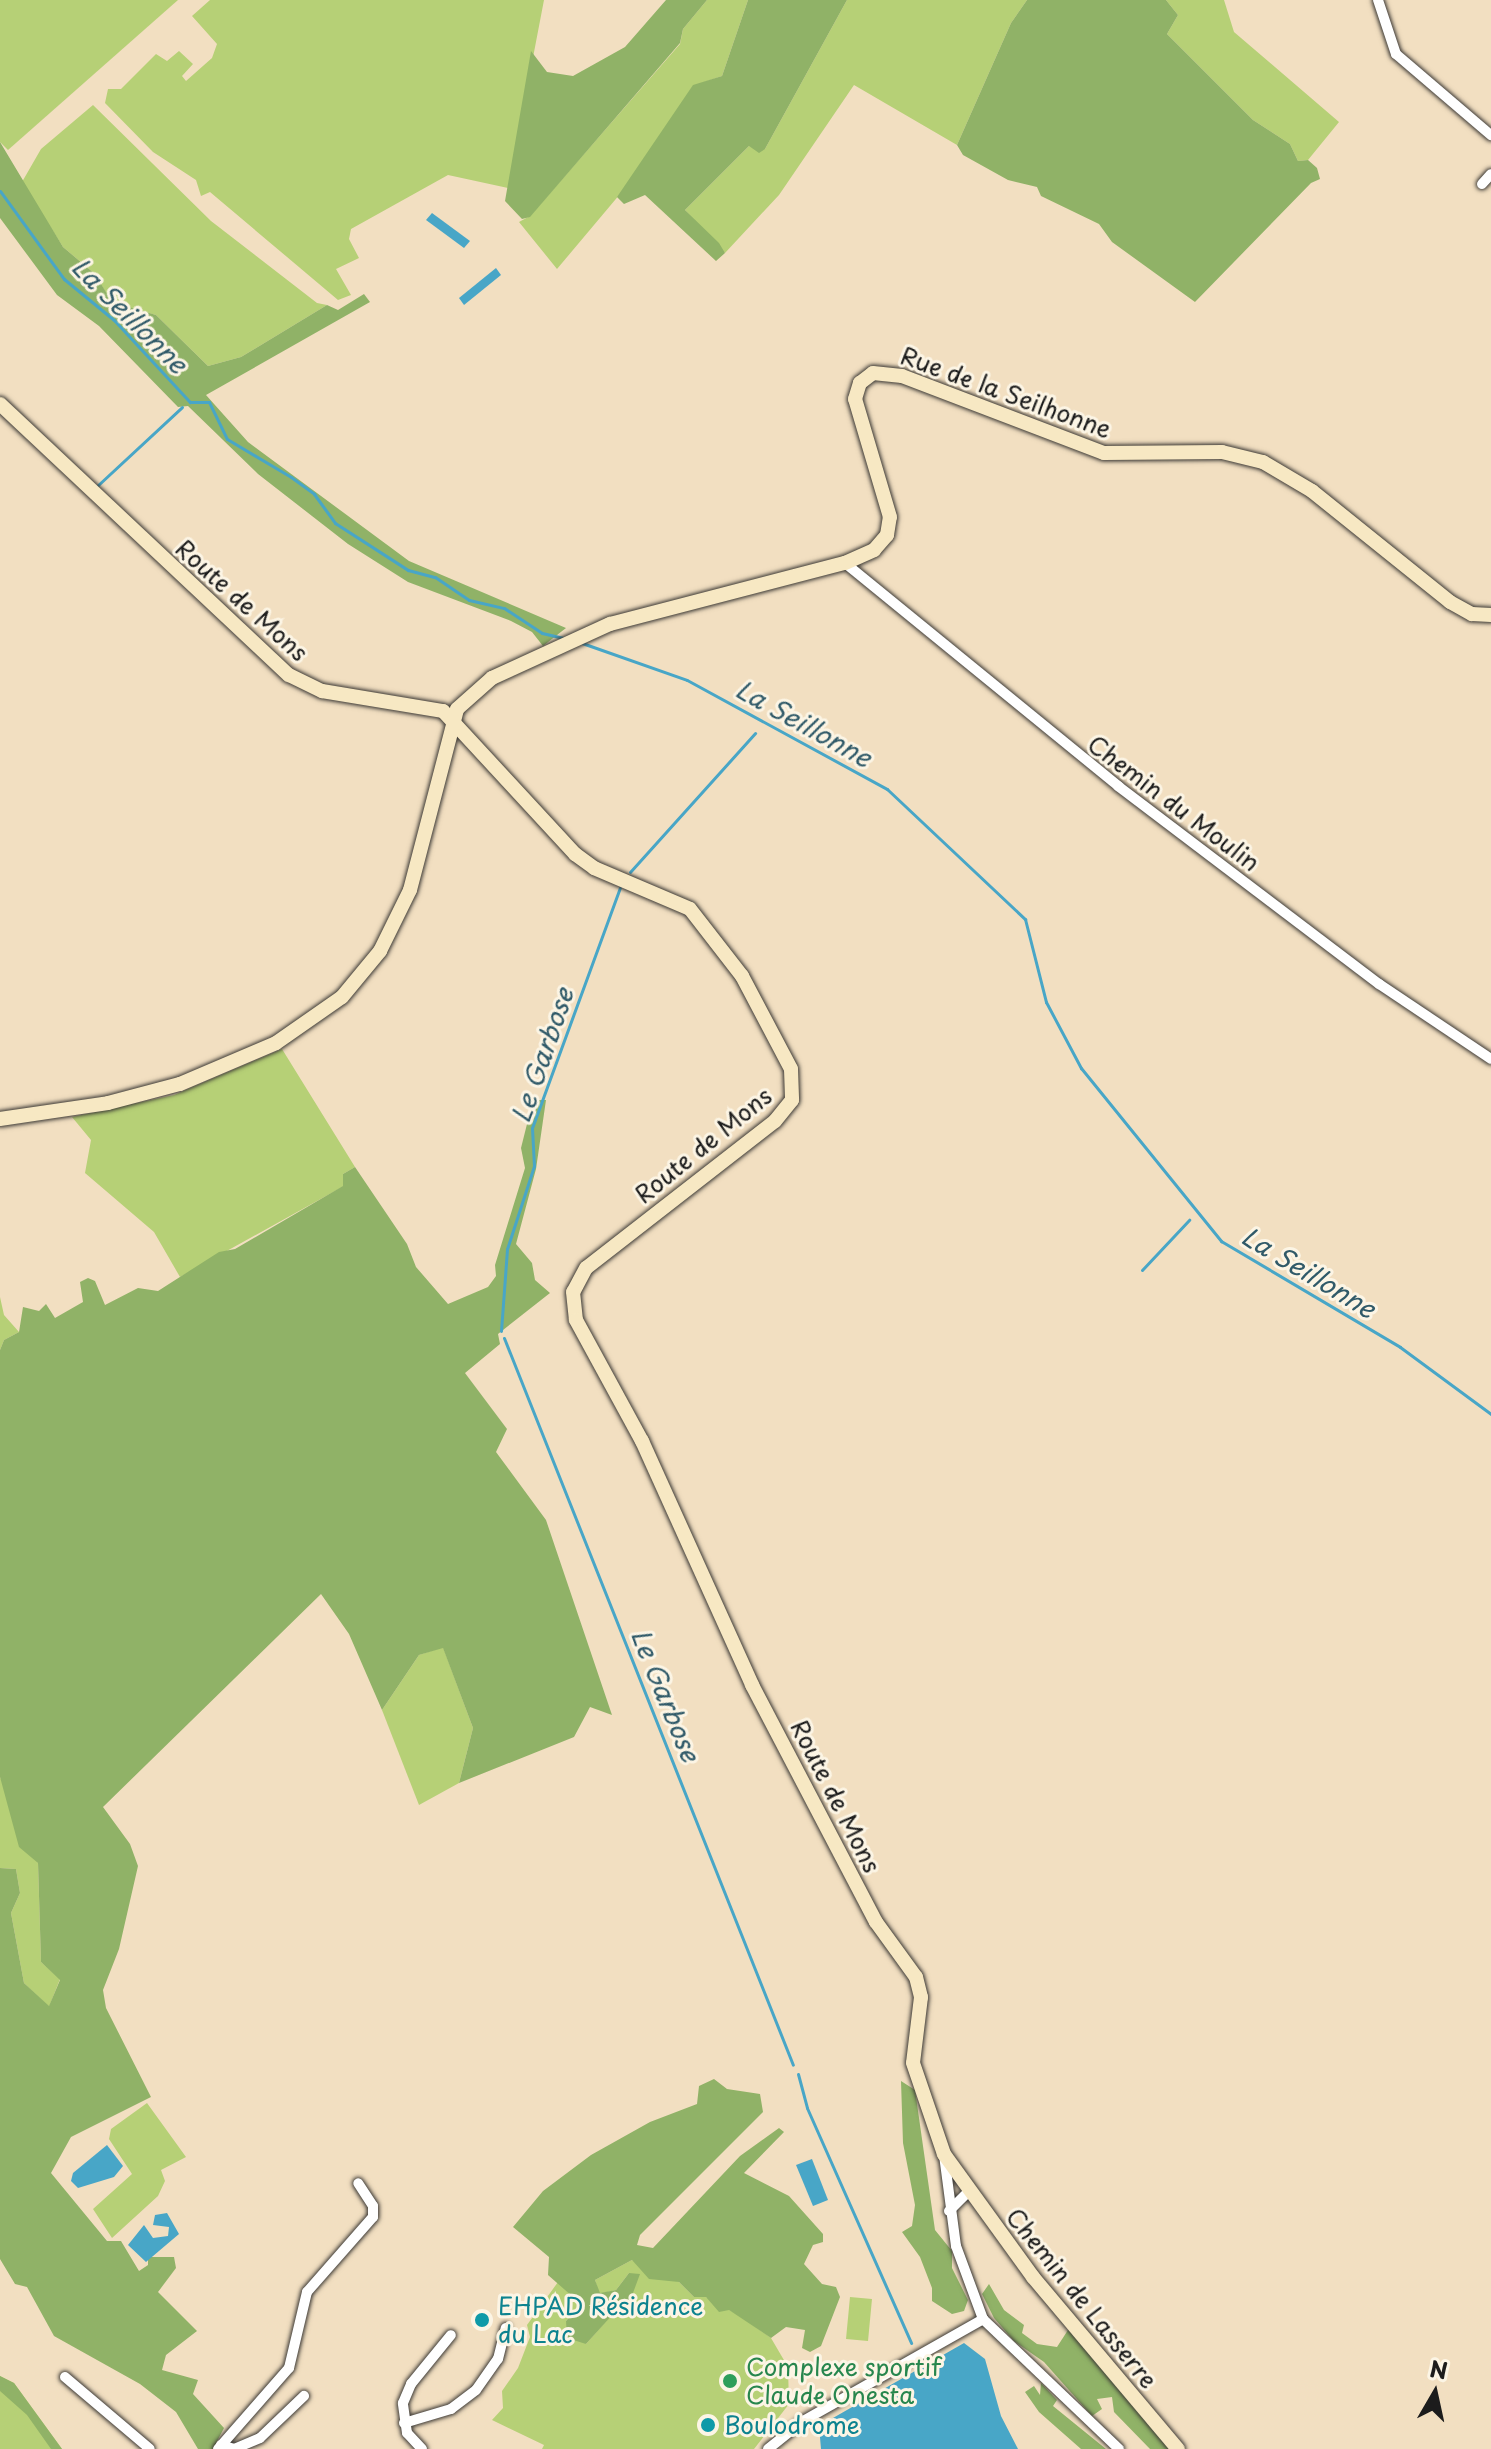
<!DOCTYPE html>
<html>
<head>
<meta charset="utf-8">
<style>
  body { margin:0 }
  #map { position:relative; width:1491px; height:2449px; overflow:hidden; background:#f2dfc1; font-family:"Playpen Sans",sans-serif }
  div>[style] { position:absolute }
  .green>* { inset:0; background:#b6d076 }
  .forest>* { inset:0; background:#90b267 }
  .water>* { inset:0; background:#48a6c7 }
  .stream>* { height:3px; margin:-1.5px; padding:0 1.5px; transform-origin:1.5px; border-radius:1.5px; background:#48a6c7 }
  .roads { filter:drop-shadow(0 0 2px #3c3935) drop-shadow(0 0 2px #3c3935) }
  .street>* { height:10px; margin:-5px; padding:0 5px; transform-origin:5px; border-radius:5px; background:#fff }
  .secondary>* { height:14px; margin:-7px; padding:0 7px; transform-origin:7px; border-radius:7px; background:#f7e8c3 }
  .dots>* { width:22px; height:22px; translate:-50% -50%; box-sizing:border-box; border:4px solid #fcf5e5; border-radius:50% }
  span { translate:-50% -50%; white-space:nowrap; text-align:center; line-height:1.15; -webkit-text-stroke:6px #fcf5e5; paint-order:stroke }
  .street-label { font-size:24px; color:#1c1c1c }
  .culture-label { font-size:24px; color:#0d838f }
  .left { translate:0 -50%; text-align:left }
  .leisure-label { font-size:24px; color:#27864d }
  .water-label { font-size:26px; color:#305a69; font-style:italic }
  .north { position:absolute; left:1395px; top:2353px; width:80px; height:80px; -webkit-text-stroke:6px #fcf5e5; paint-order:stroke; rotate:9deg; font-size:22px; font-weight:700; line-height:32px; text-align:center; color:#1c1c1c }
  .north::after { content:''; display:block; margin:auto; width:28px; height:36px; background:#1c1c1c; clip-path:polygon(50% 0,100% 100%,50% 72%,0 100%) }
</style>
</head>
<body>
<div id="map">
  <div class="green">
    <div style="clip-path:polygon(0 0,178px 0,8px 150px,0 142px)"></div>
    <div style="clip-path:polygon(210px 0,544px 0,508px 188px,448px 175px,351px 229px,349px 239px,359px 258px,336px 269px,351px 295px,338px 300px,210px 192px,201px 196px,196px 180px,153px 152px,105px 103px,108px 89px,121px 89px,156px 54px,167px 61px,179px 51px,193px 64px,182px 76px,186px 81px,212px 58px,217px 44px,192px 16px)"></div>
    <div style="clip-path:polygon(707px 0,748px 0,722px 76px,693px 86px,631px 181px,557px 269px,519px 222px,530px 216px,680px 44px,683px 29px)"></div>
    <div style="clip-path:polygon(847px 0,1027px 0,1011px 23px,957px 145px,854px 85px,779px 195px,725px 253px,685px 210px,749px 146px,765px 149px)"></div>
    <div style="clip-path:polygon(1166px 0,1224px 0,1234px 32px,1339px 122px,1308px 160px,1298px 161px,1290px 144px,1253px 120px,1167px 34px,1178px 15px)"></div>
    <div style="clip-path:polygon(93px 105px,211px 221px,317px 303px,327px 305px,241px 357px,208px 366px,156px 315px,112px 303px,95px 274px,63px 247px,22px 182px,41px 149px)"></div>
    <div style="clip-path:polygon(282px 1049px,355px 1167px,343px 1174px,344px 1186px,180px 1277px,154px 1232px,85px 1173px,91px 1140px,72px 1117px,174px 1095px)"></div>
    <div style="clip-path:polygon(0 1297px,4px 1315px,19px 1332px,4px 1340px,0 1350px)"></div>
    <div style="clip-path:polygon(443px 1647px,473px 1728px,459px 1783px,419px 1805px,382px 1710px,419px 1655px)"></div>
    <div style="clip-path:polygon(0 1777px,38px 1863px,41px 1962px,60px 1979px,49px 2007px,24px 1983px,11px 1913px,20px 1893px,16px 1869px,0 1868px)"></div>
    <div style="clip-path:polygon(147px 2103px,186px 2157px,161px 2170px,165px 2181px,158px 2196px,112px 2238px,93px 2209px,132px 2174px,109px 2139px,111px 2129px)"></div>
    <div style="clip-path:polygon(632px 2260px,679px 2282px,694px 2297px,706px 2297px,742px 2317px,771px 2338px,788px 2367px,789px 2404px,754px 2449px,542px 2449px,544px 2445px,492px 2420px,503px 2408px,502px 2391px,518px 2368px,530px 2337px,527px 2325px,558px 2282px,581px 2304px,566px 2321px,586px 2344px,624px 2301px,629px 2273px,616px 2290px,599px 2294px,595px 2280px)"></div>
    <div style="clip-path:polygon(850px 2297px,872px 2299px,868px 2341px,846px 2339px)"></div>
    <div style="clip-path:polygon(0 2376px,14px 2383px,62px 2449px,0 2449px)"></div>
  </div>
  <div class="forest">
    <div style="clip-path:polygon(666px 0,707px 0,683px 29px,680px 43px,530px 217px,522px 219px,505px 201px,531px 51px,547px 72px,573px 76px,625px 47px)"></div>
    <div style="clip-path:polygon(748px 0,847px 0,765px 149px,759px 153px,749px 146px,685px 210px,719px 243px,725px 253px,716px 261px,645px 195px,624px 204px,617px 197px,693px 85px,722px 76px)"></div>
    <div style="clip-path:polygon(1027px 0,1166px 0,1178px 15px,1167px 34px,1253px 120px,1290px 144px,1298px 161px,1308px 160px,1317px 168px,1320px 179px,1311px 183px,1195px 302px,1112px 242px,1099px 224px,1041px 196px,1037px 187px,1008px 180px,963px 155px,957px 145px,1011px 23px)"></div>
    <div style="clip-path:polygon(0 142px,63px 247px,95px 274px,112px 302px,156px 315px,208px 366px,241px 357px,327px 305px,338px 310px,364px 294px,370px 302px,206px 395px,248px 442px,409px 561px,566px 628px,543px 646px,532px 632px,511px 621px,408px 582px,348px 544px,258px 474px,188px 406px,178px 407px,99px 326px,57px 295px,0 218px)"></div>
    <div style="clip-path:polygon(533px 1100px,546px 1100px,536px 1169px,516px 1244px,532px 1263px,535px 1280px,550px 1293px,498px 1334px,500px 1344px,465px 1373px,507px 1429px,496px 1452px,546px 1520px,612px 1715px,590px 1707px,574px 1737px,459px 1783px,473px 1728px,443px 1648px,419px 1655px,382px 1710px,349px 1634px,321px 1594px,103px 1807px,130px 1844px,138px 1866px,119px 1949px,103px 1990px,106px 2008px,151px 2097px,71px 2137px,51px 2173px,107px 2241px,121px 2241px,139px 2271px,148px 2265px,148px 2257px,174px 2257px,176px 2268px,158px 2292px,197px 2331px,166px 2355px,162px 2370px,198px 2380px,193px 2394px,224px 2428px,213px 2449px,198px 2449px,176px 2412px,140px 2384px,54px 2336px,27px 2287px,15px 2284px,0 2259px,0 1868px,16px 1869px,20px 1893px,11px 1913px,24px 1983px,49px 2006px,60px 1980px,41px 1962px,38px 1863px,19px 1847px,0 1777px,0 1350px,4px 1340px,19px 1332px,23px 1307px,39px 1311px,46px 1304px,55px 1318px,83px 1302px,80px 1282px,88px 1278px,95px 1281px,105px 1305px,138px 1288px,158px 1291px,219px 1252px,235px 1249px,343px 1186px,343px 1174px,355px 1167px,407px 1244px,416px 1267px,448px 1304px,488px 1287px,496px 1276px,495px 1265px,525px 1168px,521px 1148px)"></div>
    <div style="clip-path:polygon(714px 2079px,727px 2089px,760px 2094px,763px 2112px,640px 2235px,637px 2245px,653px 2248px,740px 2156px,779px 2128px,784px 2132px,744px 2173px,789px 2196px,823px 2234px,823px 2242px,813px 2245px,804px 2264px,822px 2284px,836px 2287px,840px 2297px,821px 2346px,810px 2352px,802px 2348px,805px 2330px,786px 2327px,771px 2338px,729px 2310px,719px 2312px,706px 2297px,694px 2297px,679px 2282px,649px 2279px,632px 2260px,595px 2280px,600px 2293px,616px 2290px,629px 2273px,640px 2274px,630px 2301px,624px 2302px,586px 2344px,567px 2338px,566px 2321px,581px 2304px,548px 2275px,549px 2257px,513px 2227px,543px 2191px,591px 2155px,650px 2122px,697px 2104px,699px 2086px)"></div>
    <div style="clip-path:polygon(901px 2081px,915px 2090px,935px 2230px,952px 2251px,952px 2268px,968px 2300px,964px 2311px,952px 2314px,932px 2301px,932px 2288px,920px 2257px,902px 2232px,912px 2226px,915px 2205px,903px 2143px)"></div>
    <div style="clip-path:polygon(989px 2284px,1004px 2310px,1024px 2325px,1022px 2333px,1037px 2344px,1057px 2347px,1068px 2330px,1094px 2351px,1175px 2449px,1150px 2449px,1114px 2412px,1112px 2397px,1097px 2399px,1102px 2409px,1092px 2416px,1044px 2362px,1014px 2341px,994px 2318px,982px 2294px)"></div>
    <div style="clip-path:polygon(0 2376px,14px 2383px,62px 2449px,51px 2449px,27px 2415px,0 2391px)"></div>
    <div style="clip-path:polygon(1041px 2383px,1057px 2400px,1053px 2406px,1106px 2449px,1081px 2449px,1039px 2412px,1025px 2392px,1034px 2386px,1040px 2395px)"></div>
  </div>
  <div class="water">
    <div style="clip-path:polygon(432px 213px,470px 241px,464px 248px,426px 220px)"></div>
    <div style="clip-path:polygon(496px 268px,501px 275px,464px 305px,459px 298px)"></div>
    <div style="clip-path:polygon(107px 2145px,123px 2166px,114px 2177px,78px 2188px,71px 2181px,73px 2173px)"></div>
    <div style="clip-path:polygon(812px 2159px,828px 2200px,813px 2206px,796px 2165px)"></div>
    <div style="clip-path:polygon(167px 2213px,179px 2234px,146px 2262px,128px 2245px,144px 2225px,153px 2238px,168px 2236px,169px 2227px,153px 2225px,155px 2215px)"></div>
    <div style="clip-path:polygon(964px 2343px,985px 2359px,1001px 2416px,1018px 2449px,821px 2449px,819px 2426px)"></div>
  </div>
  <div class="stream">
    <div style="left:0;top:191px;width:109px;rotate:54deg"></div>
    <div style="left:64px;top:279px;width:65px;rotate:39.4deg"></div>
    <div style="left:114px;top:320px;width:112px;rotate:47.2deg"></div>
    <div style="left:190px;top:402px;width:19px"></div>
    <div style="left:209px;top:402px;width:41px;rotate:64.1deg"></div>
    <div style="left:227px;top:439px;width:74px;rotate:30.7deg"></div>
    <div style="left:291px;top:477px;width:29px;rotate:36deg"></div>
    <div style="left:314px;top:494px;width:36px;rotate:54deg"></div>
    <div style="left:335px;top:523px;width:87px;rotate:32.8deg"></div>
    <div style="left:408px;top:570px;width:28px;rotate:15deg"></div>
    <div style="left:435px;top:577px;width:41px;rotate:34.1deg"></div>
    <div style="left:469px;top:600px;width:36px;rotate:13deg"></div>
    <div style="left:504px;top:608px;width:45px;rotate:33.3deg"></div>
    <div style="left:542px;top:633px;width:22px;rotate:13deg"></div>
    <div style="left:97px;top:486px;width:116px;rotate:-42.9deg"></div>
    <div style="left:582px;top:643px;width:111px;rotate:19.4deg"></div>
    <div style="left:687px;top:680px;width:228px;rotate:28.6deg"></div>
    <div style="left:887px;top:789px;width:190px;rotate:43.3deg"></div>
    <div style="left:1025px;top:919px;width:86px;rotate:75.8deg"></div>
    <div style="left:1046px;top:1002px;width:75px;rotate:62.1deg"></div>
    <div style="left:1081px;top:1068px;width:223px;rotate:51deg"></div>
    <div style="left:1221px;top:1241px;width:208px;rotate:30.6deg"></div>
    <div style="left:1400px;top:1347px;width:113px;rotate:36.4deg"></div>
    <div style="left:630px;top:872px;width:187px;rotate:-48deg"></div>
    <div style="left:1142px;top:1270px;width:69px;rotate:-46.8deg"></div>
    <div style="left:501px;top:1331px;width:82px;rotate:-85.8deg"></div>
    <div style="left:507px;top:1249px;width:87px;rotate:-72deg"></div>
    <div style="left:534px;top:1166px;width:38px;rotate:-93deg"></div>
    <div style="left:532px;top:1128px;width:256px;rotate:-69.9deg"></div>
    <div style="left:504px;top:1338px;width:782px;rotate:68.32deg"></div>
    <div style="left:798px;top:2074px;width:35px;rotate:75deg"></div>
    <div style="left:807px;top:2108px;width:257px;rotate:66.1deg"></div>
  </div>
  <div class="roads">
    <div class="street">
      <div style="left:1378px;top:0;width:57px;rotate:71.6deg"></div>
      <div style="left:1396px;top:54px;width:125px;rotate:40.5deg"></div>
      <div style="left:1482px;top:184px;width:13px;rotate:-48deg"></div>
      <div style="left:845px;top:563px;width:353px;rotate:39.2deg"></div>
      <div style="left:1118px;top:786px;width:328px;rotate:37.2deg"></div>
      <div style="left:1379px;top:984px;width:135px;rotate:33.8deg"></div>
      <div style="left:944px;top:2155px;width:92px;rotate:82.5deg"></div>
      <div style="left:956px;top:2246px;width:78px;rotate:69.7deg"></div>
      <div style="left:949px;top:2211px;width:28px;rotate:-45deg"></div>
      <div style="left:983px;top:2319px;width:188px;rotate:43.7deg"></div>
      <div style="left:65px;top:2377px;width:111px;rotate:40.3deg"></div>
      <div style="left:404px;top:2423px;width:49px;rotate:-16.6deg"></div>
      <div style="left:451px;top:2409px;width:31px;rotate:-37deg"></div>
      <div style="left:476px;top:2390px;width:38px;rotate:-55deg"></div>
      <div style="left:498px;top:2359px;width:32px;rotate:-76deg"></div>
      <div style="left:221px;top:2445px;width:14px;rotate:17deg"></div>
      <div style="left:234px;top:2449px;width:28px;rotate:-23deg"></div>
      <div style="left:260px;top:2438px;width:61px;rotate:-43.7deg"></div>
      <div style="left:218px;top:2449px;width:108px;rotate:-48.8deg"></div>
      <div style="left:289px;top:2368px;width:78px;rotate:-76.7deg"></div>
      <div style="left:307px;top:2292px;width:100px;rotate:-48.7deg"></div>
      <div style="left:373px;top:2217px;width:11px;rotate:-90deg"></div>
      <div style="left:373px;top:2206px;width:27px;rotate:-123deg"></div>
      <div style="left:422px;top:2449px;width:22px;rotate:-133deg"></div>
      <div style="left:407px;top:2433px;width:30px;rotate:-98deg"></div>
      <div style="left:403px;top:2403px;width:21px;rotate:-67deg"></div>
      <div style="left:411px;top:2384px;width:63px;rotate:-50.8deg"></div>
      <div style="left:768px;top:2449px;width:45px;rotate:-38.7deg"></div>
      <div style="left:803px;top:2421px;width:207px;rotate:-29.5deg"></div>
    </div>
    <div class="secondary">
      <div style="left:0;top:404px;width:396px;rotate:43.2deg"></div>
      <div style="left:289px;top:675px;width:37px;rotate:26deg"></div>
      <div style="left:322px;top:691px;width:123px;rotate:9.4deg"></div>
      <div style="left:443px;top:711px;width:195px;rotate:47.3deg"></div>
      <div style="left:575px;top:854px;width:24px;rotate:36deg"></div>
      <div style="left:594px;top:868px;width:104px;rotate:23.1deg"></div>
      <div style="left:690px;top:909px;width:85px;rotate:52.2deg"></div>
      <div style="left:742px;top:976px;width:105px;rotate:62.2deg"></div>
      <div style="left:791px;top:1069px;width:31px;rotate:88deg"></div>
      <div style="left:792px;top:1100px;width:27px;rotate:129deg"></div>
      <div style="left:775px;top:1121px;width:239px;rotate:142.1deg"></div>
      <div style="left:586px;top:1268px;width:27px;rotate:118deg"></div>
      <div style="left:573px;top:1292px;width:28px;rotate:84deg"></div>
      <div style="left:576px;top:1320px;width:138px;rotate:61.4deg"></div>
      <div style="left:642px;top:1441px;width:268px;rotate:65.7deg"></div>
      <div style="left:752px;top:1685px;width:267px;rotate:62.4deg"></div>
      <div style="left:876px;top:1922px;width:68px;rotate:54deg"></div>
      <div style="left:916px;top:1977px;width:21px;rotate:76deg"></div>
      <div style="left:921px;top:1997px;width:66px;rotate:96.9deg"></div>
      <div style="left:913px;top:2063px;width:96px;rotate:71.2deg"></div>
      <div style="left:944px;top:2154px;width:152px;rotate:54.1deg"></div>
      <div style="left:1033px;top:2277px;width:225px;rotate:49.9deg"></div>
      <div style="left:0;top:1119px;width:109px;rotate:-8.4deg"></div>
      <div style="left:108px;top:1103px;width:74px;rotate:-14.8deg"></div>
      <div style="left:180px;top:1084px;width:104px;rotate:-23.1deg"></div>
      <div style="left:276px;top:1043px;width:80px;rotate:-34.9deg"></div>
      <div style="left:342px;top:997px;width:60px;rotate:-50.4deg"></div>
      <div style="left:380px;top:951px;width:68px;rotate:-63.8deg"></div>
      <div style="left:410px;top:890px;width:187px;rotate:-75.4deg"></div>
      <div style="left:457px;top:709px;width:47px;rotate:-41.5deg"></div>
      <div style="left:492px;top:678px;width:130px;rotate:-24.6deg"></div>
      <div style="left:610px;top:624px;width:243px;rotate:-14.6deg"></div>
      <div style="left:845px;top:563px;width:32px;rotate:-24deg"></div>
      <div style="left:874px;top:550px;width:20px;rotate:-49deg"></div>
      <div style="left:887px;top:535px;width:18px;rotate:-81deg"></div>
      <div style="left:890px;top:517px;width:123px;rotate:-106.5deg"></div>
      <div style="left:855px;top:399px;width:17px;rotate:-73deg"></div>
      <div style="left:860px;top:383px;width:16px;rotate:-38deg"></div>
      <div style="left:873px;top:373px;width:29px;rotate:6deg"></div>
      <div style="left:902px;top:376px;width:216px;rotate:20.9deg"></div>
      <div style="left:1104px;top:453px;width:118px;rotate:-0.5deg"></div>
      <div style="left:1222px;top:452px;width:42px;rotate:13.7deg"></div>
      <div style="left:1263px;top:462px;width:57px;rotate:30.6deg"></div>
      <div style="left:1312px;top:491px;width:177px;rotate:38.8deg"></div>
      <div style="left:1450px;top:602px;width:25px;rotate:29deg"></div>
      <div style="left:1472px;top:614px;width:19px;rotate:3deg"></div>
    </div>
  </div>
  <div class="dots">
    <div style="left:482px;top:2320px;background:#0f9aa8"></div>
    <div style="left:730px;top:2381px;background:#2e9e5b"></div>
    <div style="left:708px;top:2425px;background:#0f9aa8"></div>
  </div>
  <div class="street-label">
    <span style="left:1006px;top:392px;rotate:20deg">Rue de la Seilhonne</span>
    <span style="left:242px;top:600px;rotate:42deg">Route de Mons</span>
    <span style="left:1174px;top:803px;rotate:37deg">Chemin du Moulin</span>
    <span style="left:703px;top:1145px;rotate:-39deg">Route de Mons</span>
    <span style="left:836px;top:1796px;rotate:63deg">Route de Mons</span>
    <span style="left:1082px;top:2298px;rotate:51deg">Chemin de Lasserre</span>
  </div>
  <div class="culture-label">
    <span class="left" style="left:498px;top:2320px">EHPAD Résidence<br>du Lac</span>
    <span class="left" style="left:724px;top:2425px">Boulodrome</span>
  </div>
  <div class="leisure-label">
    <span class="left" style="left:746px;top:2381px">Complexe sportif<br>Claude Onesta</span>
  </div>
  <div class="water-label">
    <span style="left:130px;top:315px;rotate:45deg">La Seillonne</span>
    <span style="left:804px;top:723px;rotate:29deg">La Seillonne</span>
    <span style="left:542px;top:1055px;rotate:-71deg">Le Garbose</span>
    <span style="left:1309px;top:1272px;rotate:31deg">La Seillonne</span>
    <span style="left:666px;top:1695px;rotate:68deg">Le Garbose</span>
  </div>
  <div class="north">N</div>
</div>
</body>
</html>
